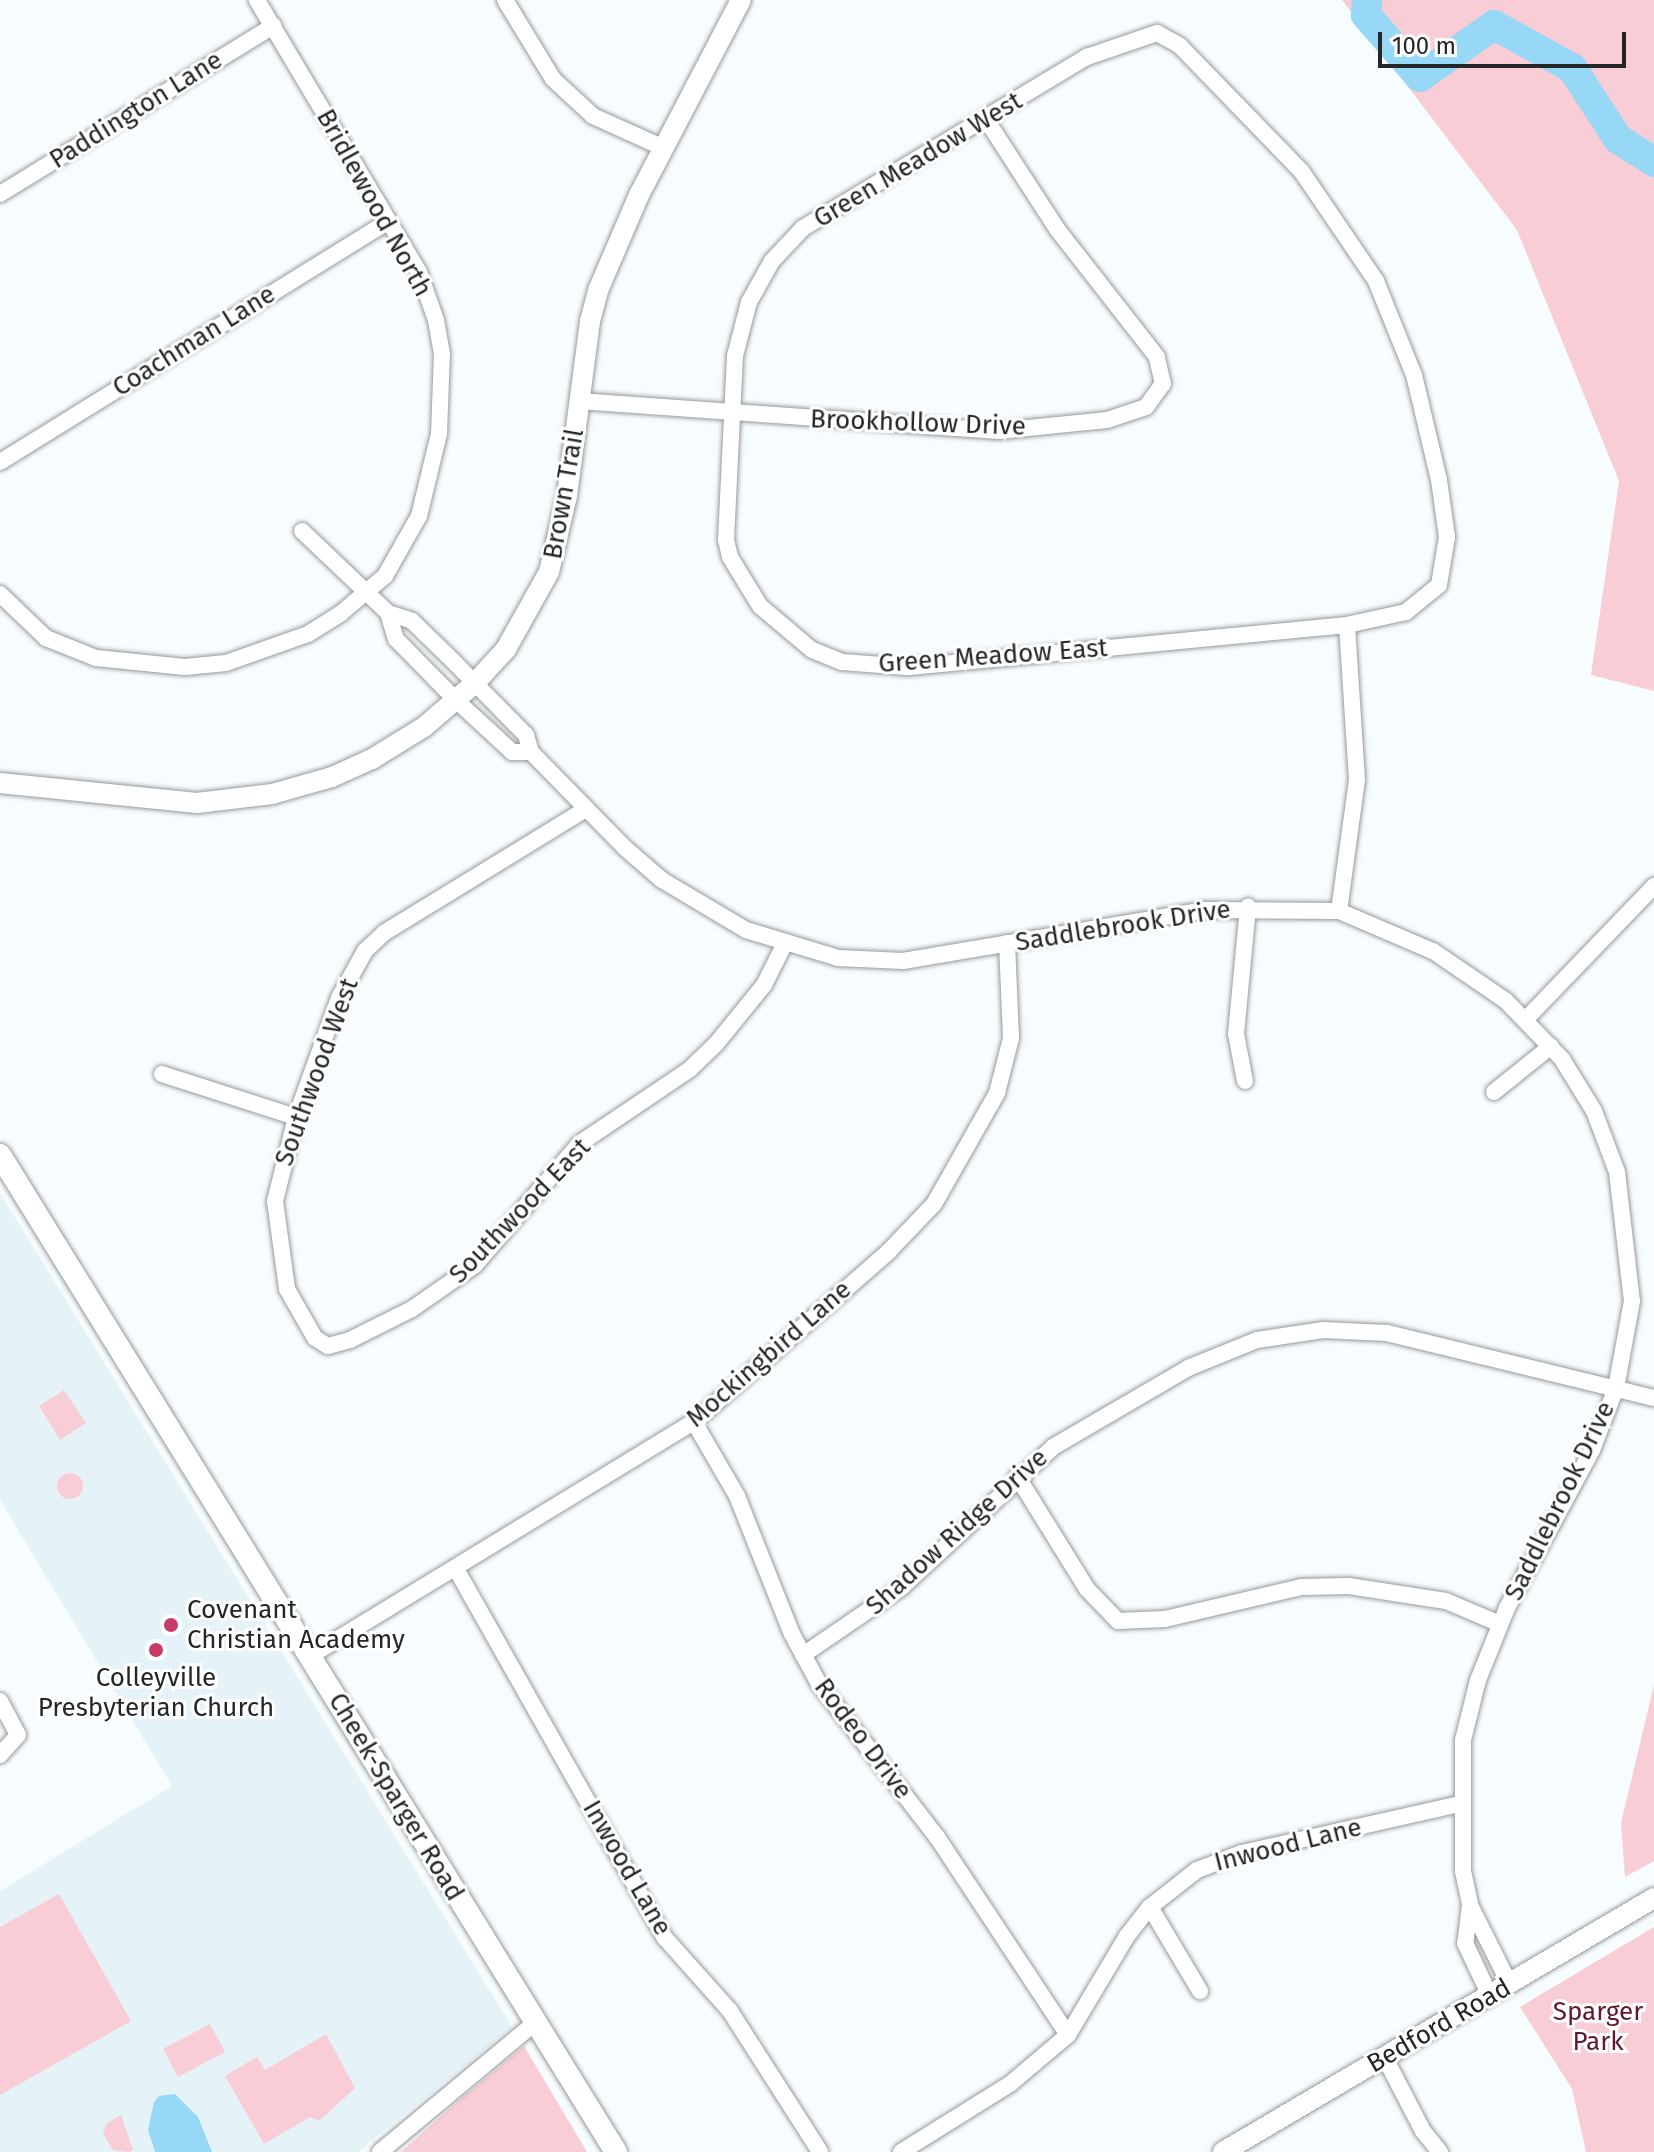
<!DOCTYPE html>
<html>
<head>
<meta charset="utf-8">
<style>
  body { margin:0 }
  #map { position:relative; width:1654px; height:2152px; overflow:hidden; background:#f7fcfe; font-family:"Fira Sans",sans-serif }
  div>[style] { position:absolute }
  .built>* { inset:0; background:#e5f2f7 }
  .green>* { inset:0; background:#f9cdd5 }
  .round { border-radius:50% }
  .water>* { inset:0; background:#96d8f5 }
  .river>* { height:30px; margin:-15px; padding:0 15px; transform-origin:15px; border-radius:15px; background:#96d8f5 }
  .roads { filter:drop-shadow(0 0 2px #969a9c) drop-shadow(0 0 2px #969a9c) }
  .minor>* { height:16px; margin:-8px; padding:0 8px; transform-origin:8px; border-radius:8px; background:#fff }
  .tertiary>* { height:20px; margin:-10px; padding:0 10px; transform-origin:10px; border-radius:10px; background:#fff }
  .secondary>* { height:22px; margin:-11px; padding:0 11px; transform-origin:11px; border-radius:11px; background:#fff }
  .dots>* { width:22px; height:22px; translate:-50% -50%; box-sizing:border-box; border:4px solid #fff; border-radius:50% }
  span { translate:-50% -50%; white-space:nowrap; text-align:center; line-height:1.15; -webkit-text-stroke:6px #fff; paint-order:stroke }
  .street-label { font-size:26px; color:#242627 }
  .poi-label { font-size:26px; color:#242627 }
  .left { translate:0 -50%; text-align:left }
  .park-label { font-size:26px; color:#61172e }
  .scale { position:absolute; left:1378px; top:32px; width:248px; height:36px; box-sizing:border-box; border:4px solid #242627; border-top:0; padding-left:10px; font-size:24px; line-height:28px; white-space:nowrap; color:#242627; -webkit-text-stroke:6px #fff; paint-order:stroke }
</style>
</head>
<body>
<div id="map">
  <div class="built">
    <div style="clip-path:polygon(0 1193px,512px 2027px,358px 2152px,0 2152px,0 1891px,172px 1786px,0 1500px)"></div>
  </div>
  <div class="green">
    <div style="clip-path:polygon(1342px 0,1654px 0,1654px 691px,1591px 675px,1619px 481px,1517px 230px)"></div>
    <div style="clip-path:polygon(64px 1390px,86px 1423px,60px 1440px,39px 1406px)"></div>
    <div class="round" style="left:57px;top:1473px;width:26px;height:26px"></div>
    <div style="clip-path:polygon(1654px 1685px,1654px 1861px,1625px 1877px,1621px 1823px)"></div>
    <div style="clip-path:polygon(59px 1894px,131px 2021px,0 2095px,0 1927px)"></div>
    <div style="clip-path:polygon(1654px 1927px,1654px 2152px,1586px 2152px,1572px 2089px,1520px 2007px)"></div>
    <div style="clip-path:polygon(210px 2024px,225px 2052px,178px 2077px,163px 2049px)"></div>
    <div style="clip-path:polygon(326px 2034px,355px 2088px,319px 2121px,310px 2117px,264px 2144px,225px 2076px,257px 2057px,265px 2070px)"></div>
    <div style="clip-path:polygon(524px 2046px,587px 2152px,401px 2152px,457px 2102px)"></div>
    <div style="clip-path:polygon(121px 2115px,133px 2150px,128px 2152px,113px 2150px,103px 2134px,107px 2123px)"></div>
  </div>
  <div class="water">
    <div style="clip-path:polygon(175px 2094px,198px 2117px,212px 2152px,155px 2152px,148px 2130px,154px 2102px,159px 2096px)"></div>
  </div>
  <div class="river">
    <div style="left:1367px;top:0;width:15px;rotate:94deg"></div>
    <div style="left:1366px;top:15px;width:82px;rotate:48.9deg"></div>
    <div style="left:1420px;top:77px;width:90px;rotate:-35.1deg"></div>
    <div style="left:1494px;top:25px;width:89px;rotate:28.9deg"></div>
    <div style="left:1572px;top:68px;width:85px;rotate:57.1deg"></div>
    <div style="left:1618px;top:139px;width:43px;rotate:32.6deg"></div>
  </div>
  <div class="roads">
    <div class="minor">
      <div style="left:505px;top:0;width:92px;rotate:58.7deg"></div>
      <div style="left:553px;top:79px;width:54px;rotate:42.8deg"></div>
      <div style="left:593px;top:116px;width:78px;rotate:24.3deg"></div>
      <div style="left:1157px;top:33px;width:26px;rotate:29deg"></div>
      <div style="left:1180px;top:46px;width:175px;rotate:45.9deg"></div>
      <div style="left:1302px;top:172px;width:132px;rotate:55.8deg"></div>
      <div style="left:1376px;top:281px;width:101px;rotate:68deg"></div>
      <div style="left:1414px;top:375px;width:108px;rotate:76.6deg"></div>
      <div style="left:1439px;top:480px;width:58px;rotate:82deg"></div>
      <div style="left:1447px;top:537px;width:49px;rotate:99.5deg"></div>
      <div style="left:1439px;top:585px;width:43px;rotate:140.7deg"></div>
      <div style="left:1406px;top:612px;width:60px;rotate:167.6deg"></div>
      <div style="left:1347px;top:625px;width:442px;rotate:174.5deg"></div>
      <div style="left:907px;top:667px;width:65px;rotate:-175.6deg"></div>
      <div style="left:842px;top:662px;width:32px;rotate:-158deg"></div>
      <div style="left:812px;top:650px;width:68px;rotate:-139.8deg"></div>
      <div style="left:760px;top:606px;width:57px;rotate:-121.5deg"></div>
      <div style="left:730px;top:557px;width:17px;rotate:-103deg"></div>
      <div style="left:726px;top:540px;width:184px;rotate:-87.2deg"></div>
      <div style="left:735px;top:356px;width:56px;rotate:-75.5deg"></div>
      <div style="left:749px;top:302px;width:47px;rotate:-60.7deg"></div>
      <div style="left:772px;top:261px;width:45px;rotate:-46.8deg"></div>
      <div style="left:803px;top:228px;width:332px;rotate:-31.1deg"></div>
      <div style="left:1087px;top:57px;width:74px;rotate:-18.9deg"></div>
      <div style="left:0;top:194px;width:321px;rotate:-31.6deg"></div>
      <div style="left:579px;top:401px;width:421px;rotate:4.1deg"></div>
      <div style="left:999px;top:431px;width:109px;rotate:-5.8deg"></div>
      <div style="left:1107px;top:420px;width:41px;rotate:-18.4deg"></div>
      <div style="left:1146px;top:407px;width:29px;rotate:-54deg"></div>
      <div style="left:1163px;top:384px;width:28px;rotate:-103deg"></div>
      <div style="left:1157px;top:357px;width:162px;rotate:-128deg"></div>
      <div style="left:1057px;top:229px;width:129px;rotate:-122.9deg"></div>
      <div style="left:0;top:462px;width:457px;rotate:-31.8deg"></div>
      <div style="left:302px;top:531px;width:119px;rotate:43.6deg"></div>
      <div style="left:388px;top:613px;width:25px;rotate:18deg"></div>
      <div style="left:412px;top:621px;width:57px;rotate:44.3deg"></div>
      <div style="left:453px;top:661px;width:104px;rotate:45.4deg"></div>
      <div style="left:526px;top:735px;width:18px;rotate:74deg"></div>
      <div style="left:531px;top:752px;width:134px;rotate:45.6deg"></div>
      <div style="left:625px;top:848px;width:49px;rotate:40.9deg"></div>
      <div style="left:662px;top:880px;width:98px;rotate:30.8deg"></div>
      <div style="left:746px;top:930px;width:96px;rotate:16.9deg"></div>
      <div style="left:838px;top:958px;width:65px;rotate:2.6deg"></div>
      <div style="left:903px;top:961px;width:304px;rotate:-9.6deg"></div>
      <div style="left:1203px;top:910px;width:136px;rotate:0.4deg"></div>
      <div style="left:1339px;top:911px;width:102px;rotate:23.1deg"></div>
      <div style="left:1433px;top:951px;width:88px;rotate:34.4deg"></div>
      <div style="left:1506px;top:1001px;width:81px;rotate:46deg"></div>
      <div style="left:1562px;top:1059px;width:61px;rotate:58.4deg"></div>
      <div style="left:1594px;top:1111px;width:65px;rotate:69.3deg"></div>
      <div style="left:1617px;top:1172px;width:130px;rotate:83.4deg"></div>
      <div style="left:1632px;top:1301px;width:88px;rotate:100.4deg"></div>
      <div style="left:1616px;top:1388px;width:66px;rotate:111.2deg"></div>
      <div style="left:1592px;top:1450px;width:179px;rotate:118.3deg"></div>
      <div style="left:1507px;top:1608px;width:78px;rotate:111.9deg"></div>
      <div style="left:1478px;top:1680px;width:62px;rotate:104deg"></div>
      <div style="left:1463px;top:1740px;width:131px;rotate:90deg"></div>
      <div style="left:1463px;top:1871px;width:35px;rotate:78deg"></div>
      <div style="left:1470px;top:1905px;width:89px;rotate:63.4deg"></div>
      <div style="left:0;top:594px;width:64px;rotate:43.7deg"></div>
      <div style="left:46px;top:638px;width:54px;rotate:21.8deg"></div>
      <div style="left:96px;top:658px;width:89px;rotate:5.8deg"></div>
      <div style="left:185px;top:667px;width:41px;rotate:-5.6deg"></div>
      <div style="left:226px;top:663px;width:87px;rotate:-19.5deg"></div>
      <div style="left:308px;top:634px;width:38px;rotate:-32deg"></div>
      <div style="left:340px;top:614px;width:59px;rotate:-40.2deg"></div>
      <div style="left:385px;top:576px;width:69px;rotate:-60.5deg"></div>
      <div style="left:419px;top:516px;width:84px;rotate:-76.3deg"></div>
      <div style="left:439px;top:434px;width:80px;rotate:-87.9deg"></div>
      <div style="left:442px;top:354px;width:35px;rotate:-100deg"></div>
      <div style="left:436px;top:320px;width:51px;rotate:-109.5deg"></div>
      <div style="left:419px;top:272px;width:317px;rotate:-120.8deg"></div>
      <div style="left:388px;top:613px;width:27px;rotate:73deg"></div>
      <div style="left:396px;top:639px;width:87px;rotate:45.5deg"></div>
      <div style="left:457px;top:701px;width:75px;rotate:42.8deg"></div>
      <div style="left:512px;top:752px;width:19px"></div>
      <div style="left:586px;top:809px;width:237px;rotate:148.5deg"></div>
      <div style="left:384px;top:933px;width:26px;rotate:137deg"></div>
      <div style="left:365px;top:951px;width:54px;rotate:119deg"></div>
      <div style="left:339px;top:998px;width:127px;rotate:109.9deg"></div>
      <div style="left:296px;top:1117px;width:87px;rotate:104deg"></div>
      <div style="left:275px;top:1201px;width:89px;rotate:82.2deg"></div>
      <div style="left:287px;top:1289px;width:56px;rotate:60.3deg"></div>
      <div style="left:315px;top:1338px;width:15px;rotate:32deg"></div>
      <div style="left:328px;top:1346px;width:23px;rotate:-15deg"></div>
      <div style="left:350px;top:1340px;width:69px;rotate:-26.6deg"></div>
      <div style="left:412px;top:1309px;width:77px;rotate:-34.9deg"></div>
      <div style="left:475px;top:1265px;width:160px;rotate:-49.3deg"></div>
      <div style="left:579px;top:1144px;width:134px;rotate:-34deg"></div>
      <div style="left:690px;top:1069px;width:36px;rotate:-44deg"></div>
      <div style="left:716px;top:1044px;width:76px;rotate:-50.9deg"></div>
      <div style="left:764px;top:985px;width:47px;rotate:-63.4deg"></div>
      <div style="left:1339px;top:911px;width:132px;rotate:-82.2deg"></div>
      <div style="left:1357px;top:780px;width:155px;rotate:-93.7deg"></div>
      <div style="left:1526px;top:1019px;width:185px;rotate:-46.1deg"></div>
      <div style="left:162px;top:1074px;width:141px;rotate:17.8deg"></div>
      <div style="left:1245px;top:1081px;width:48px;rotate:-100.8deg"></div>
      <div style="left:1236px;top:1034px;width:128px;rotate:-84.6deg"></div>
      <div style="left:1494px;top:1092px;width:73px;rotate:-38.9deg"></div>
      <div style="left:694px;top:1422px;width:86px;rotate:59.8deg"></div>
      <div style="left:737px;top:1496px;width:149px;rotate:68.3deg"></div>
      <div style="left:792px;top:1634px;width:57px;rotate:61.6deg"></div>
      <div style="left:819px;top:1684px;width:193px;rotate:52.4deg"></div>
      <div style="left:937px;top:1837px;width:237px;rotate:56.5deg"></div>
      <div style="left:1017px;top:1476px;width:133px;rotate:58.2deg"></div>
      <div style="left:1087px;top:1589px;width:45px;rotate:45.9deg"></div>
      <div style="left:1118px;top:1621px;width:47px;rotate:-2.4deg"></div>
      <div style="left:1165px;top:1619px;width:140px;rotate:-13.2deg"></div>
      <div style="left:1301px;top:1587px;width:48px;rotate:-1.2deg"></div>
      <div style="left:1349px;top:1586px;width:98px;rotate:8.8deg"></div>
      <div style="left:1446px;top:1601px;width:59px;rotate:23.1deg"></div>
      <div style="left:456px;top:1569px;width:424px;rotate:60.5deg"></div>
      <div style="left:665px;top:1938px;width:98px;rotate:48.3deg"></div>
      <div style="left:730px;top:2011px;width:167px;rotate:57.4deg"></div>
      <div style="left:803px;top:1655px;width:119px;rotate:-34.4deg"></div>
      <div style="left:901px;top:1588px;width:207px;rotate:-42.8deg"></div>
      <div style="left:1053px;top:1447px;width:156px;rotate:-30.3deg"></div>
      <div style="left:1188px;top:1368px;width:74px;rotate:-22.1deg"></div>
      <div style="left:1257px;top:1340px;width:67px;rotate:-8.6deg"></div>
      <div style="left:1323px;top:1330px;width:64px;rotate:2.7deg"></div>
      <div style="left:1387px;top:1333px;width:275px;rotate:13.7deg"></div>
      <div style="left:310px;top:1656px;width:450px;rotate:-31.4deg"></div>
      <div style="left:694px;top:1422px;width:259px;rotate:-41.2deg"></div>
      <div style="left:889px;top:1251px;width:65px;rotate:-46.2deg"></div>
      <div style="left:934px;top:1204px;width:128px;rotate:-60.4deg"></div>
      <div style="left:997px;top:1093px;width:57px;rotate:-75.7deg"></div>
      <div style="left:1011px;top:1038px;width:95px;rotate:-92.4deg"></div>
      <div style="left:0;top:1701px;width:38px;rotate:62deg"></div>
      <div style="left:18px;top:1735px;width:27px;rotate:132deg"></div>
      <div style="left:1470px;top:1905px;width:38px;rotate:97deg"></div>
      <div style="left:1465px;top:1943px;width:59px;rotate:64.7deg"></div>
      <div style="left:1150px;top:1907px;width:98px;rotate:59.2deg"></div>
      <div style="left:1385px;top:2058px;width:82px;rotate:62.5deg"></div>
      <div style="left:1423px;top:2131px;width:27px;rotate:51deg"></div>
      <div style="left:380px;top:2152px;width:202px;rotate:-39.8deg"></div>
      <div style="left:901px;top:2152px;width:128px;rotate:-32deg"></div>
      <div style="left:1010px;top:2084px;width:76px;rotate:-40.2deg"></div>
      <div style="left:1068px;top:2035px;width:115px;rotate:-59.2deg"></div>
      <div style="left:1127px;top:1936px;width:37px;rotate:-52deg"></div>
      <div style="left:1150px;top:1907px;width:60px;rotate:-38.2deg"></div>
      <div style="left:1197px;top:1870px;width:48px;rotate:-20.7deg"></div>
      <div style="left:1242px;top:1853px;width:223px;rotate:-12.7deg"></div>
    </div>
    <div class="tertiary">
      <div style="left:0;top:783px;width:198px;rotate:5.8deg"></div>
      <div style="left:197px;top:803px;width:76px;rotate:-6.8deg"></div>
      <div style="left:272px;top:794px;width:62px;rotate:-15.8deg"></div>
      <div style="left:332px;top:777px;width:44px;rotate:-24.2deg"></div>
      <div style="left:372px;top:759px;width:61px;rotate:-31.6deg"></div>
      <div style="left:424px;top:727px;width:67px;rotate:-40.8deg"></div>
      <div style="left:475px;top:683px;width:46px;rotate:-47.6deg"></div>
      <div style="left:506px;top:649px;width:88px;rotate:-60.8deg"></div>
      <div style="left:549px;top:572px;width:78px;rotate:-76.7deg"></div>
      <div style="left:567px;top:496px;width:177px;rotate:-82.5deg"></div>
      <div style="left:590px;top:321px;width:34px;rotate:-75deg"></div>
      <div style="left:599px;top:288px;width:101px;rotate:-66.7deg"></div>
      <div style="left:639px;top:195px;width:220px;rotate:-62.4deg"></div>
      <div style="left:1223px;top:2152px;width:500px;rotate:-30.51deg"></div>
    </div>
    <div class="secondary">
      <div style="left:0;top:1155px;width:1172px;rotate:58.29deg"></div>
    </div>
  </div>
  <div class="dots">
    <div style="left:171px;top:1625px;background:#c83b67"></div>
    <div style="left:156px;top:1650px;background:#c83b67"></div>
  </div>
  <div class="street-label">
    <span style="left:136px;top:110px;rotate:-32deg">Paddington Lane</span>
    <span style="left:918px;top:160px;rotate:-31deg">Green Meadow West</span>
    <span style="left:374px;top:203px;rotate:61deg">Bridlewood North</span>
    <span style="left:194px;top:341px;rotate:-32deg">Coachman Lane</span>
    <span style="left:918px;top:423px;rotate:2deg">Brookhollow Drive</span>
    <span style="left:564px;top:494px;rotate:-80deg">Brown Trail</span>
    <span style="left:993px;top:656px;rotate:-4deg">Green Meadow East</span>
    <span style="left:1123px;top:926px;rotate:-9deg">Saddlebrook Drive</span>
    <span style="left:317px;top:1072px;rotate:-70deg">Southwood West</span>
    <span style="left:520px;top:1211px;rotate:-46deg">Southwood East</span>
    <span style="left:769px;top:1354px;rotate:-41deg">Mockingbird Lane</span>
    <span style="left:1560px;top:1501px;rotate:-64deg">Saddlebrook Drive</span>
    <span style="left:957px;top:1532px;rotate:-42deg">Shadow Ridge Drive</span>
    <span style="left:863px;top:1739px;rotate:53deg">Rodeo Drive</span>
    <span style="left:396px;top:1797px;rotate:59deg">Cheek-Sparger Road</span>
    <span style="left:1288px;top:1845px;rotate:-14deg">Inwood Lane</span>
    <span style="left:627px;top:1868px;rotate:60deg">Inwood Lane</span>
    <span style="left:1439px;top:2026px;rotate:-30deg">Bedford Road</span>
  </div>
  <div class="poi-label">
    <span class="left" style="left:187px;top:1625px">Covenant<br>Christian Academy</span>
    <span style="left:156px;top:1693px">Colleyville<br>Presbyterian Church</span>
  </div>
  <div class="park-label">
    <span style="left:1598px;top:2027px">Sparger<br>Park</span>
  </div>
  <div class="scale">100 m</div>
</div>
</body>
</html>
